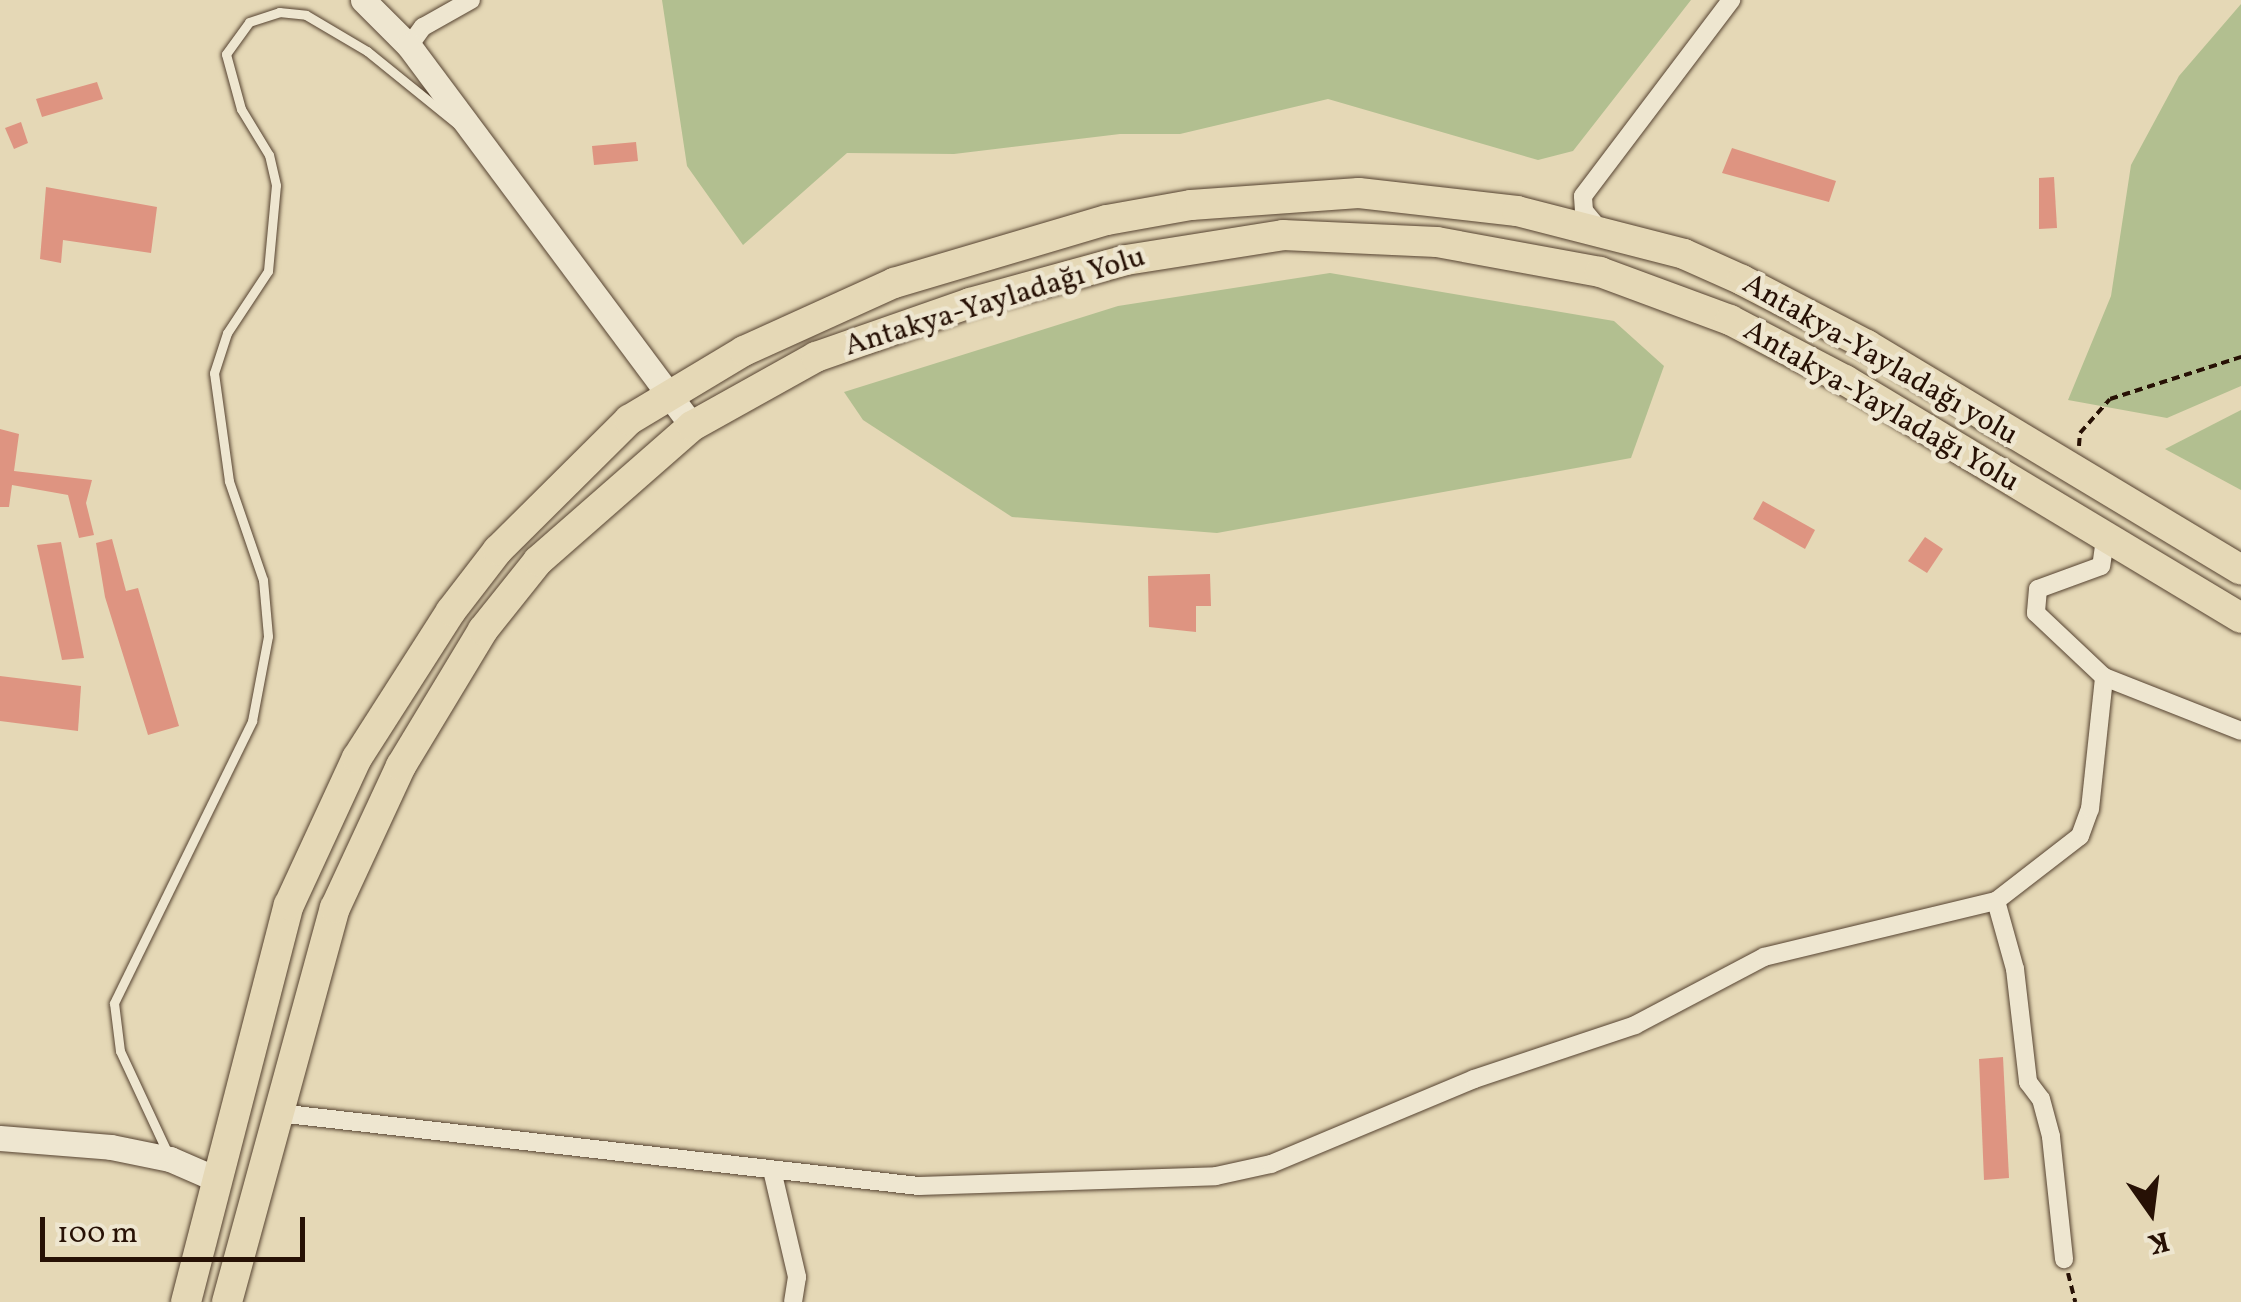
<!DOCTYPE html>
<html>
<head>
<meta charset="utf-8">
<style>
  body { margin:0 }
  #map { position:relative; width:2241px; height:1302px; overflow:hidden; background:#e5d8b6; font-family:Vollkorn,serif }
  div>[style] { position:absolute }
  .green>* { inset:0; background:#b2bf90 }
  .building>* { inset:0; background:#de9481 }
  .path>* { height:4px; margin-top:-2px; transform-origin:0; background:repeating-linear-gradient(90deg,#271105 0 8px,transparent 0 13px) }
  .roads { filter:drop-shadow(0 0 2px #564331) drop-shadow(0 0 2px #564331) }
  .lane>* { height:9px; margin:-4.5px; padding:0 4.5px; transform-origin:4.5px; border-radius:4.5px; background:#eee6d0 }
  .street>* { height:18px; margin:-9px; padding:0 9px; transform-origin:9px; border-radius:9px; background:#eee6d0 }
  .secondary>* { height:25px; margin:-12.5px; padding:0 12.5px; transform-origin:12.5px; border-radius:12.5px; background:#eee6d0 }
  .highway>* { height:30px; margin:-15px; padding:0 15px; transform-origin:15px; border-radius:15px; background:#e5d8b6 }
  span { translate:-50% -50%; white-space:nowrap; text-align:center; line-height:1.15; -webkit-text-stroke:9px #eee6d0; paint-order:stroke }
  .street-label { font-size:30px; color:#271105 }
  .north { position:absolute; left:2101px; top:1162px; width:100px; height:100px; -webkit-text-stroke:8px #eee6d0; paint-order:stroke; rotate:166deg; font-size:28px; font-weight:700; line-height:40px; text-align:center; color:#271105 }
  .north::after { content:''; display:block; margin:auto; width:35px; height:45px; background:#271105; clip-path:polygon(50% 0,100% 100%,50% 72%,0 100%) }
  .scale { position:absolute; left:40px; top:1217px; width:265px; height:45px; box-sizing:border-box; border:5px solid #271105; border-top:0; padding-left:12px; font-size:30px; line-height:35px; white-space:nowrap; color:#271105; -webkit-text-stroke:8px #eee6d0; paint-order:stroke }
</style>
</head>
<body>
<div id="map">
  <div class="green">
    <div style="clip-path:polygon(662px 0,1691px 0,1573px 151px,1538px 160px,1328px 99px,1180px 134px,1120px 134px,954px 154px,847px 153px,743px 245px,687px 166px)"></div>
    <div style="clip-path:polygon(2241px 4px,2241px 386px,2167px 418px,2068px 400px,2111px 296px,2131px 165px,2179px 76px)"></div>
    <div style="clip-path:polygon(1330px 273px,1614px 321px,1664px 366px,1631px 458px,1217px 533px,1012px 517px,863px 420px,844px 392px,1118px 306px)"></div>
    <div style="clip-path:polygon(2241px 410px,2241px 490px,2165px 449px)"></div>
  </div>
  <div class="building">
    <div style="clip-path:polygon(97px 82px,103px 99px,42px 117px,36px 99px)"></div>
    <div style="clip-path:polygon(21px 122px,28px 143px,14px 149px,5px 128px)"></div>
    <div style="clip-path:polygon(636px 142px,638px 161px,594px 165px,592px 146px)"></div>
    <div style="clip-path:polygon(1732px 148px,1836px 181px,1829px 202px,1722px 173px)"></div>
    <div style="clip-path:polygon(2054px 177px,2057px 228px,2039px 229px,2039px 178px)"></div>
    <div style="clip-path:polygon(46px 187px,157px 207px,151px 253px,63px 240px,61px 263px,40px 259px)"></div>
    <div style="clip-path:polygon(0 429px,19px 434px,14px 471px,92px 480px,86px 503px,94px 535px,79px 538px,68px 495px,12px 485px,9px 507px,0 507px)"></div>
    <div style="clip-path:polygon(1763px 501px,1815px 530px,1805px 549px,1753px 519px)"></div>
    <div style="clip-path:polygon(1925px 537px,1943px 549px,1927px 573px,1908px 561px)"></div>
    <div style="clip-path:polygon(112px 539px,126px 591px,138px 588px,179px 726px,148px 735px,105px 597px,96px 543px)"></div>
    <div style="clip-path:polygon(61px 542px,84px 658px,62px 660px,37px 545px)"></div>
    <div style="clip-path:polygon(1210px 574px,1211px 606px,1196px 606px,1196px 632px,1149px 627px,1148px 576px)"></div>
    <div style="clip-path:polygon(0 676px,81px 686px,78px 731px,0 721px)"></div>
    <div style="clip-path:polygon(2003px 1057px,2009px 1178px,1984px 1180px,1979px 1059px)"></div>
  </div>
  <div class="path">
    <div style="left:2079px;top:446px;width:13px;rotate:-86deg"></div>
    <div style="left:2080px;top:433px;width:45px;rotate:-48.6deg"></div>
    <div style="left:2110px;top:399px;width:138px;rotate:-17.8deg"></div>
    <div style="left:2068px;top:1273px;width:30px;rotate:76deg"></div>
  </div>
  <div class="roads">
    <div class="lane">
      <div style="left:169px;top:1156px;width:116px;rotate:-115deg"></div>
      <div style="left:120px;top:1051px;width:48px;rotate:-97.1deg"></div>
      <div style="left:114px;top:1003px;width:314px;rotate:-63.9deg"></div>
      <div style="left:252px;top:721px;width:86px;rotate:-79.3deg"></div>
      <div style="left:268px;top:636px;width:56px;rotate:-95.1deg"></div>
      <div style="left:263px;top:580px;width:105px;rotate:-109deg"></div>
      <div style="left:229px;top:481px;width:109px;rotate:-97.9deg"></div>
      <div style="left:214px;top:373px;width:42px;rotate:-72deg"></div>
      <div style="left:227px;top:333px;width:74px;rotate:-56.5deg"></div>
      <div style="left:268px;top:271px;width:86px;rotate:-84.7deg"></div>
      <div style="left:276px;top:185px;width:31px;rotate:-103deg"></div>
      <div style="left:269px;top:155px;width:54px;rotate:-121.3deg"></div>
      <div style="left:241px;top:109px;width:57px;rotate:-105.3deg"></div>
      <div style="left:226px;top:54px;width:39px;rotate:-54deg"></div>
      <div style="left:249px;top:22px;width:32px;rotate:-18deg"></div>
      <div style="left:279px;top:12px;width:27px;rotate:6deg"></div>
      <div style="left:306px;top:15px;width:71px;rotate:30.5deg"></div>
      <div style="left:367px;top:51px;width:116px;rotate:39deg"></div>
    </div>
    <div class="street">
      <div style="left:409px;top:46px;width:24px;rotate:-54deg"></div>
      <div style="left:423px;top:27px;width:55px;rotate:-29.4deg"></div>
      <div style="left:1600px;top:230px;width:25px;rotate:-130deg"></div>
      <div style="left:1584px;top:211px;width:15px;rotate:-94deg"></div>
      <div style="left:1583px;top:196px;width:246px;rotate:-52.9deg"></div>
      <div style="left:2105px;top:539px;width:27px;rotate:98deg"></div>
      <div style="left:2101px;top:566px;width:67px;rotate:159.9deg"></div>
      <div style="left:2038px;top:589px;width:24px;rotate:95deg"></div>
      <div style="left:2036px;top:613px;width:93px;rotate:43.3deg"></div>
      <div style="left:2104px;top:677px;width:147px;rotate:21.5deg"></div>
      <div style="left:1996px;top:901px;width:71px;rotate:74.4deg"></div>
      <div style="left:2015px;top:969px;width:114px;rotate:83.4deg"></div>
      <div style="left:2028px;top:1082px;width:21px;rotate:53deg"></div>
      <div style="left:2041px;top:1099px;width:39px;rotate:75deg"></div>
      <div style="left:2051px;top:1137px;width:123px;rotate:83.9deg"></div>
      <div style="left:278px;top:1113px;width:645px;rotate:6.5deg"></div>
      <div style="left:919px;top:1186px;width:297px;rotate:-1.9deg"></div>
      <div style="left:1216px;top:1176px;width:56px;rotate:-12.3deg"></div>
      <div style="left:1271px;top:1164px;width:220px;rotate:-22.7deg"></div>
      <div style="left:1474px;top:1079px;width:170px;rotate:-18.5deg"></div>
      <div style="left:1635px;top:1025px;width:146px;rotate:-27.8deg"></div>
      <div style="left:1764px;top:957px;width:239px;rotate:-13.6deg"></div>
      <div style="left:1996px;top:901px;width:106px;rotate:-37.7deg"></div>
      <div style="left:2080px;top:836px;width:29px;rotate:-70deg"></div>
      <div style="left:2090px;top:809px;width:133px;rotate:-83.9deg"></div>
      <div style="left:772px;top:1170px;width:110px;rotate:76.8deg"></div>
      <div style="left:797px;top:1277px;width:25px;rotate:99deg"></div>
    </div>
    <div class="secondary">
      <div style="left:363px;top:0;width:65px;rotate:45deg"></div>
      <div style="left:409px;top:46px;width:474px;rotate:53.3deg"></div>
      <div style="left:0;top:1138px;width:111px;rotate:4.6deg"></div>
      <div style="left:111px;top:1147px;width:60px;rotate:11.5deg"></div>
      <div style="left:170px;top:1159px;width:52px;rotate:23.6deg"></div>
    </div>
    <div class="highway">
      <div style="left:186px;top:1302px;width:410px;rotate:-75.5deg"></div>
      <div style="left:289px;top:905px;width:162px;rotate:-65.2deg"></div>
      <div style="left:357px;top:758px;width:174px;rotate:-57.4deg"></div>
      <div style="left:451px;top:611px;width:77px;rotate:-52.4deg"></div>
      <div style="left:498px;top:550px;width:185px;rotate:-44.8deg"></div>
      <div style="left:629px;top:420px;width:134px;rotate:-31deg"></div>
      <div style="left:744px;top:351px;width:165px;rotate:-24.4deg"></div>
      <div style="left:894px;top:283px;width:222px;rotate:-16.5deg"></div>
      <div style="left:1107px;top:220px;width:85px;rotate:-10.1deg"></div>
      <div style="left:1191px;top:205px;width:168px;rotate:-4.1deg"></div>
      <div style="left:1359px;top:193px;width:159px;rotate:6.5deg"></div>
      <div style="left:1517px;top:211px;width:172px;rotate:14.4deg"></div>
      <div style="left:1684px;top:254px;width:64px;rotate:24.1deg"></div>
      <div style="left:1742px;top:280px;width:141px;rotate:27.5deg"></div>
      <div style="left:1867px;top:345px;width:436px;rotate:31deg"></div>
      <div style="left:227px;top:1302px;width:409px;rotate:-74.7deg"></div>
      <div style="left:335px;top:908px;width:157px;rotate:-65.1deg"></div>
      <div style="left:401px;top:766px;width:159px;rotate:-58.9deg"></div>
      <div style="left:483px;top:630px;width:88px;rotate:-51.4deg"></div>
      <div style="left:538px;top:561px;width:205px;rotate:-41.2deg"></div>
      <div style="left:692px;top:426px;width:142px;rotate:-29.1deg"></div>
      <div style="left:816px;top:357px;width:163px;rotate:-19.3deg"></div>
      <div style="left:970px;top:303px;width:162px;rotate:-15.4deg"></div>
      <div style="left:1126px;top:260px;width:159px;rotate:-9deg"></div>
      <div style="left:1283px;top:235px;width:154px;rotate:2.6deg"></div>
      <div style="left:1437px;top:242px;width:166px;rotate:10.4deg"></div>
      <div style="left:1600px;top:272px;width:139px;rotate:20.3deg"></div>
      <div style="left:1730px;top:320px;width:130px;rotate:27.6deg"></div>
      <div style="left:1845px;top:380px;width:462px;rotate:31deg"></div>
    </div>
  </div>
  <div class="street-label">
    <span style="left:995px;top:302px;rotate:-17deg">Antakya-Yayladağı Yolu</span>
    <span style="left:1880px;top:360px;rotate:30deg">Antakya-Yayladağı yolu</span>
    <span style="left:1881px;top:407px;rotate:30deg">Antakya-Yayladağı Yolu</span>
  </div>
  <div class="north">K</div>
  <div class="scale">100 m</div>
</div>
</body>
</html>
